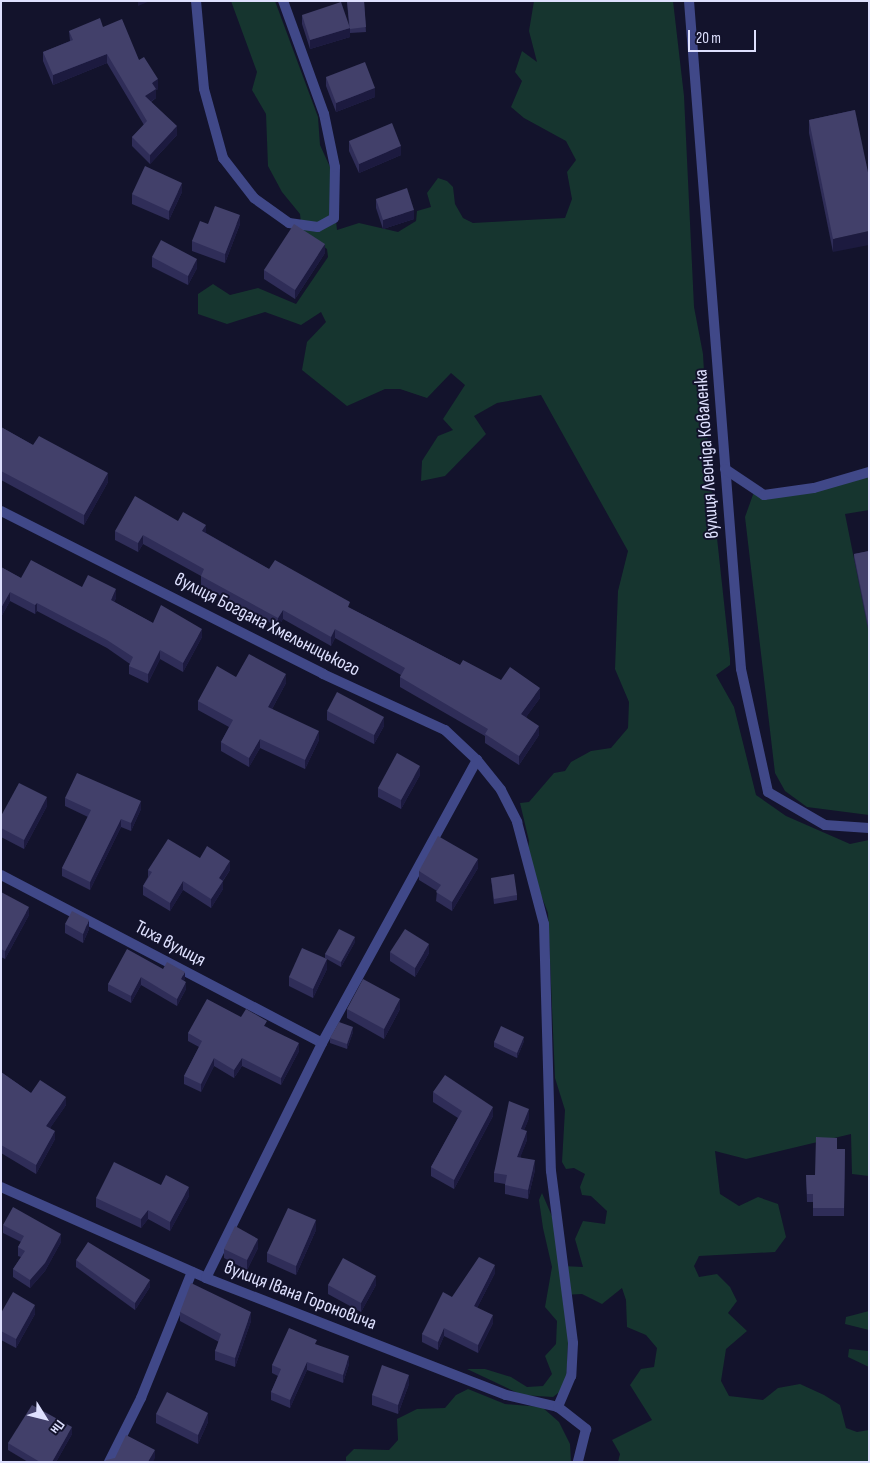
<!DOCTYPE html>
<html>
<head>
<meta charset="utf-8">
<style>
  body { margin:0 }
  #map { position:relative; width:870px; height:1463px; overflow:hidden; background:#13132c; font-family:"Sofia Sans Condensed",sans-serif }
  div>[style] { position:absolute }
  .green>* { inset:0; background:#16352f }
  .minor>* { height:10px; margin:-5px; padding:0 5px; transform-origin:5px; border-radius:5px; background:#404888 }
  .wall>* { inset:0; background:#2f2d58 }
  .shaded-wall>* { inset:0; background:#1c1a3f }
  .building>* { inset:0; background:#42406a }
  span { translate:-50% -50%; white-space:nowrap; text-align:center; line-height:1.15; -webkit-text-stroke:4px #13132c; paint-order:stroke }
  .street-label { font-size:19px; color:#dee0fe }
  .frame { position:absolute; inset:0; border:2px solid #dee0fe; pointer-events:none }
  .north { position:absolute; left:20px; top:1393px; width:50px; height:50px; -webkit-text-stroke:4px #13132c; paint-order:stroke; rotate:126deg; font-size:14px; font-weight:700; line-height:20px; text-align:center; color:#dee0fe }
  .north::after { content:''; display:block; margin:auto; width:18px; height:22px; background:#dee0fe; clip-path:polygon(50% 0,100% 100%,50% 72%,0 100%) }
  .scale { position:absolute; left:688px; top:30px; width:68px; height:22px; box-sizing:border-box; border:2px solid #dee0fe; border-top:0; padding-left:6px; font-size:15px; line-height:18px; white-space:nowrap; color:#dee0fe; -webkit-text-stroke:4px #13132c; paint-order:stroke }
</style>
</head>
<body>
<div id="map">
  <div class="green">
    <div style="clip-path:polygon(231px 1px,275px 1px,318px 117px,320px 145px,330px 167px,337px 230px,359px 223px,398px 232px,416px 221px,417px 211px,431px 207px,427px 193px,438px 178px,447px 181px,453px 187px,455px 204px,463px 218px,473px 223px,565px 218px,572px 199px,567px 172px,576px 160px,566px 141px,524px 118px,511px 107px,522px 81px,515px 72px,522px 51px,537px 62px,529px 31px,534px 1px,673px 1px,684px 96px,694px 307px,703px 354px,709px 464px,730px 658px,730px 665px,716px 675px,734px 707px,756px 795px,786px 816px,850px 844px,869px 840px,869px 1176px,852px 1174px,851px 1134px,746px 1159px,715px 1151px,720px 1194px,739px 1206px,758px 1197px,778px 1204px,786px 1237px,775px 1252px,699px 1256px,694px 1266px,699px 1277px,717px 1274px,730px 1287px,737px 1301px,728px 1313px,747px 1331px,726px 1349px,721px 1381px,729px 1396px,763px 1400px,778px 1388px,800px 1384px,824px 1395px,840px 1405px,846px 1428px,857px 1432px,869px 1430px,869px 1462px,618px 1462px,620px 1454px,612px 1440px,652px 1420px,630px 1385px,641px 1369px,654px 1367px,657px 1348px,646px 1335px,627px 1327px,626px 1300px,622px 1288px,602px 1304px,582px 1294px,562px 1295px,569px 1320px,566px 1387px,553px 1397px,522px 1395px,467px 1369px,485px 1369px,511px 1377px,527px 1387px,543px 1386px,552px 1374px,545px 1356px,556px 1344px,557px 1321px,545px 1307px,552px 1267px,543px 1228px,539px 1200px,542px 1193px,557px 1228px,562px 1266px,583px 1267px,575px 1239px,583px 1221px,605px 1224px,607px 1211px,591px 1196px,582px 1195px,580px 1187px,585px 1174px,574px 1168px,566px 1169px,562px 1162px,565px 1110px,555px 1078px,548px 913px,527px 859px,529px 841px,520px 803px,529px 802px,554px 773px,565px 771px,571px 762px,591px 751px,611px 748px,628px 728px,629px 702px,615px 669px,618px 591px,628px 551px,541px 395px,497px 403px,474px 416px,486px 434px,445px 476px,421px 481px,422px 461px,438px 436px,453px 430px,443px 419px,465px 385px,451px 373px,427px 398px,400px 389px,385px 389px,347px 406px,302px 370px,307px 342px,326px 322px,321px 312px,301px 325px,265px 312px,227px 324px,198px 314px,198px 294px,213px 284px,230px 295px,258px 288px,296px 304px,328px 257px,327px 249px,302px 231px,300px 214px,282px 192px,268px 166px,266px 114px,252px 90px,257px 72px)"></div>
    <div style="clip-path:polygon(864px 473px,869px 478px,869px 510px,845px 514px,869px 633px,869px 815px,807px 807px,785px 791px,775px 773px,745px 517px,755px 489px,764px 495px)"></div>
    <div style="clip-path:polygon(869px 1311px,869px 1330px,845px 1324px,846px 1317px)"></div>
    <div style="clip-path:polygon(849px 1349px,869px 1351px,869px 1367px,848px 1357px)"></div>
    <div style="clip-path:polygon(468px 1389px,505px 1404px,542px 1407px,559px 1422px,570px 1444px,571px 1462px,346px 1462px,346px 1457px,354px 1449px,389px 1450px,398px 1440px,397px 1419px,417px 1409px,445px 1408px,456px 1395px)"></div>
  </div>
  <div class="minor">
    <div style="left:196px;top:1px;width:88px;rotate:84.8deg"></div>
    <div style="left:204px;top:89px;width:72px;rotate:74.6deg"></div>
    <div style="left:223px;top:158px;width:51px;rotate:52.2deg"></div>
    <div style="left:254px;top:198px;width:43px;rotate:35.5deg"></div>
    <div style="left:289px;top:223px;width:29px;rotate:8deg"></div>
    <div style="left:318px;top:227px;width:18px;rotate:-29deg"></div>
    <div style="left:334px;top:218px;width:51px;rotate:-88.9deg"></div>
    <div style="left:335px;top:167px;width:54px;rotate:-101.7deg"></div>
    <div style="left:324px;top:114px;width:120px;rotate:-109.9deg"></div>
    <div style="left:689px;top:1px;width:670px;rotate:85.55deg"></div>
    <div style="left:741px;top:669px;width:126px;rotate:77.6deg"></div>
    <div style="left:768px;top:792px;width:66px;rotate:30.1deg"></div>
    <div style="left:825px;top:825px;width:44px;rotate:3.9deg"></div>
    <div style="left:725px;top:469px;width:47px;rotate:33.7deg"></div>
    <div style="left:764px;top:495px;width:50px;rotate:-8deg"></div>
    <div style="left:814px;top:488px;width:57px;rotate:-16.2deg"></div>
    <div style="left:1px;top:511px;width:361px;rotate:26.8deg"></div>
    <div style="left:323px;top:674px;width:134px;rotate:24.7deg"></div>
    <div style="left:445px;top:730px;width:44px;rotate:43.2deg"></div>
    <div style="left:477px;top:760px;width:38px;rotate:51deg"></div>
    <div style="left:501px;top:790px;width:36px;rotate:63deg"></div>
    <div style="left:517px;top:822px;width:106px;rotate:75.2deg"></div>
    <div style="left:544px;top:924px;width:247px;rotate:88.4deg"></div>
    <div style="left:551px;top:1171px;width:173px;rotate:82.7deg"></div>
    <div style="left:573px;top:1343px;width:33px;rotate:93deg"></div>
    <div style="left:571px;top:1376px;width:34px;rotate:113deg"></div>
    <div style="left:1px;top:875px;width:362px;rotate:27.6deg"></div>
    <div style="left:1px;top:1187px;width:224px;rotate:23.9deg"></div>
    <div style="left:206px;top:1278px;width:322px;rotate:21.3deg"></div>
    <div style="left:506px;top:1395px;width:53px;rotate:13deg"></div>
    <div style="left:558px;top:1407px;width:36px;rotate:38deg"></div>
    <div style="left:586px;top:1429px;width:34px;rotate:104deg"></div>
    <div style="left:206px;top:1278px;width:262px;rotate:-63.7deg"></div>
    <div style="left:322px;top:1043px;width:323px;rotate:-61.3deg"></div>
    <div style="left:109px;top:1462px;width:72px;rotate:-63.4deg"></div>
    <div style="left:141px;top:1398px;width:136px;rotate:-68deg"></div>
  </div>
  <div class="wall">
    <div style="clip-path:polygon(347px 1px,364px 1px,366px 32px,350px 33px,350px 29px,350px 37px,310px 49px,302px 24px,302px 15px,349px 27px)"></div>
    <div style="clip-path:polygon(103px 27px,139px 60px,158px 89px,156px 90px,156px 98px,151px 102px,177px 135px,150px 164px,132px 146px,132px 137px,144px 125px,107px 63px,53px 85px,43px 61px,43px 52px,70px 41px,69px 31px)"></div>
    <div style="clip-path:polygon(326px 77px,375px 97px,336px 112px,326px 86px)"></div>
    <div style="clip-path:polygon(855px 110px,833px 252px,809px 133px,809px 120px)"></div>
    <div style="clip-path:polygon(349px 141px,401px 155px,359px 173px,349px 151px)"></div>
    <div style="clip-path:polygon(182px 192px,169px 220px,132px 204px,132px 194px)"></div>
    <div style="clip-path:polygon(376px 199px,414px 219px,383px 229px,376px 208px)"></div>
    <div style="clip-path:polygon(208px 224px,240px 224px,225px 263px,192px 251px,192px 241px)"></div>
    <div style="clip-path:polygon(325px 253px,295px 299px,264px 279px,264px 270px)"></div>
    <div style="clip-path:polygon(152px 257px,197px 268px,188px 285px,152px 267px)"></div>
    <div style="clip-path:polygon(1px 427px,33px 445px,108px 482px,84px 525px,1px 480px)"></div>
    <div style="clip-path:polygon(178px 521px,206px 533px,269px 569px,350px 608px,460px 665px,501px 680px,540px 698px,526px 717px,539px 735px,519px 765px,485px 743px,485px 736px,400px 687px,400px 677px,401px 675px,335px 638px,331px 646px,283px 619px,278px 627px,201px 585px,201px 576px,143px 544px,138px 552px,115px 540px,115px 531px)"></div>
    <div style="clip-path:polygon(869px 551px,869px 634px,854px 558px,854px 554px)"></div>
    <div style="clip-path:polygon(1px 567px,21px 578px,82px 587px,116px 598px,114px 602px,153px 623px,202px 637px,183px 672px,160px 659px,148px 683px,129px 674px,129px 666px,130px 664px,107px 648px,37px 611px,35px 614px,10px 601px,1px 617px)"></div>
    <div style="clip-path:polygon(236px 677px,286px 683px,272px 709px,319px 740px,305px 769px,260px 748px,249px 767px,221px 751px,221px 742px,229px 727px,198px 710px,198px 701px)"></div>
    <div style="clip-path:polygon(327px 711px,384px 726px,374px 744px,327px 720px)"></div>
    <div style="clip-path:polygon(420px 775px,401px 809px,378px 797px,378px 788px)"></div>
    <div style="clip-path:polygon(65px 798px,141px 809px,131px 831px,121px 827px,90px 890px,62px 876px,62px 868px,88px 817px,65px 806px)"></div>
    <div style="clip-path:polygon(47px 806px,24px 849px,1px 837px,1px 816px)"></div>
    <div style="clip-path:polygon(200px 858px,230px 870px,223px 881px,223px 889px,211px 908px,183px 890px,170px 911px,143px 895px,143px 886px,148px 877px,148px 870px)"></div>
    <div style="clip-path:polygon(478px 868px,452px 911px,436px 901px,437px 891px,419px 880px,419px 871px)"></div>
    <div style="clip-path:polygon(491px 878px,517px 895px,517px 900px,494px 904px)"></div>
    <div style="clip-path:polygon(1px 892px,29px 915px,5px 959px,1px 957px)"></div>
    <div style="clip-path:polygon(65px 924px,89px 929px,83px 943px,65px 933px)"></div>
    <div style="clip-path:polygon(355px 942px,341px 967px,325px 958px,325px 954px)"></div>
    <div style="clip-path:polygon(390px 952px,429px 953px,415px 977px,390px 961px)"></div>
    <div style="clip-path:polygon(163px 969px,185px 979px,184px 980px,186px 989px,177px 1006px,141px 985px,131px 1003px,108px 991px,108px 984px)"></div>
    <div style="clip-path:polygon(327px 969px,313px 998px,289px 986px,289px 977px)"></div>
    <div style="clip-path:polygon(347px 1009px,400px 1009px,384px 1039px,347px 1018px)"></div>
    <div style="clip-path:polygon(241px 1017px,267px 1027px,299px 1051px,281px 1085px,242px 1066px,234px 1078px,214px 1066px,201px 1092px,184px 1084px,184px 1076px,199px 1047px,188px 1041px,188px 1033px)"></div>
    <div style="clip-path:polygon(353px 1032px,347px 1049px,330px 1043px,330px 1038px)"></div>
    <div style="clip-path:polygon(524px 1041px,517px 1058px,494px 1047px,494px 1042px)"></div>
    <div style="clip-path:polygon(1px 1072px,31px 1093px,66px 1105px,50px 1128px,55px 1139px,36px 1174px,1px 1153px)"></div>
    <div style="clip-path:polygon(433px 1092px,493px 1116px,454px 1189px,431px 1176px,431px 1167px,458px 1118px,433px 1102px)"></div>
    <div style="clip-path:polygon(529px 1118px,524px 1130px,527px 1140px,520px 1157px,535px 1170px,528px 1199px,505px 1194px,505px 1184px,494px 1182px,494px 1173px)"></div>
    <div style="clip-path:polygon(837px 1149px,845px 1149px,844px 1216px,813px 1216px,813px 1202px,807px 1202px,806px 1175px,815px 1175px)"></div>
    <div style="clip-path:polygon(161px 1185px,189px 1196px,170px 1231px,148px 1219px,141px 1228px,96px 1207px,96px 1198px)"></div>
    <div style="clip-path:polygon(3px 1225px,61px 1242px,45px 1271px,30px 1288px,13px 1277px,13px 1269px,21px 1257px,18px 1256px,18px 1247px,21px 1242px,3px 1233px)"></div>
    <div style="clip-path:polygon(316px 1230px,296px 1275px,267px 1262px,267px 1253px)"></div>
    <div style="clip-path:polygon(258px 1248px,247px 1270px,224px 1258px,224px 1249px)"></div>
    <div style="clip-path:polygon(76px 1260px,150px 1287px,135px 1310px,76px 1267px)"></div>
    <div style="clip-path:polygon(495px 1273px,477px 1308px,493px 1323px,478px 1353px,444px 1336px,438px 1350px,422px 1342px,422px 1334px,452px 1297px)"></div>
    <div style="clip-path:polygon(328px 1285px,376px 1285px,361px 1312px,328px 1294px)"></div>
    <div style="clip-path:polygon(180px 1312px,251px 1321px,235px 1367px,215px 1360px,215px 1351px,219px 1342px,180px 1321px)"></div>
    <div style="clip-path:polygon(1px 1313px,35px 1314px,16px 1348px,1px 1340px)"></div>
    <div style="clip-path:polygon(317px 1345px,349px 1364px,343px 1383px,307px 1370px,290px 1408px,271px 1400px,271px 1392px,278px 1376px,272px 1373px,272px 1365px)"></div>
    <div style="clip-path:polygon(409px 1384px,398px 1414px,372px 1405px,372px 1395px)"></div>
    <div style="clip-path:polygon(156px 1414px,208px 1422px,198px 1444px,156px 1423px)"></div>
    <div style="clip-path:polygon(72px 1434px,56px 1462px,28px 1462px,8px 1450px,8px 1443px)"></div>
  </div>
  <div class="shaded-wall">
    <div style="clip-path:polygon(139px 1px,150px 1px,138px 6px,138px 2px)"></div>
    <div style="clip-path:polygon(350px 28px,350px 37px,310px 49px,310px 40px)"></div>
    <div style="clip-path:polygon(107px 54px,107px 63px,53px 85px,53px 75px)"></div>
    <div style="clip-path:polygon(158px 79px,158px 89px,156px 90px,156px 98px,145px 105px,145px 96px,152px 83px)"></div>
    <div style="clip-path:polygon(375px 88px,375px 97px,336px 112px,336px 103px)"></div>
    <div style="clip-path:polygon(177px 126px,177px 135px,150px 164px,150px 155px)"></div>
    <div style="clip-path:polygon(401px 146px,401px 155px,359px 173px,359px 164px)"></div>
    <div style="clip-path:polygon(182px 183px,182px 192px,169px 220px,169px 211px)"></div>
    <div style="clip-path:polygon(414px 210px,414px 219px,383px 229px,383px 220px)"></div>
    <div style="clip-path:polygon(240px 215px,240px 224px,225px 263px,225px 254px)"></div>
    <div style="clip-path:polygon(869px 231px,869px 245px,833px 252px,833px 239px)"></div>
    <div style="clip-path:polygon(325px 244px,325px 253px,295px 299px,295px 290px)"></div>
    <div style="clip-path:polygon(197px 259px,197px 268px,188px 285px,188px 276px)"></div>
    <div style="clip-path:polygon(108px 473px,108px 482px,84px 525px,84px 515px)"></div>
    <div style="clip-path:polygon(206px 525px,206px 534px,202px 531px)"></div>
    <div style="clip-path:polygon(143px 535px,143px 544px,138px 552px,138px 543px)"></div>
    <div style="clip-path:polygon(116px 589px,116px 598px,111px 608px,111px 600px)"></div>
    <div style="clip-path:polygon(10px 592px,10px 601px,1px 617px,1px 608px)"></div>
    <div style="clip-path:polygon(37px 603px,37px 611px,35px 614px,35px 605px)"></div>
    <div style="clip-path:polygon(283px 610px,283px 619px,278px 627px,278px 618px)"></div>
    <div style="clip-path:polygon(202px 629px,202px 637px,183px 672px,183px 663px)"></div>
    <div style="clip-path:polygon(335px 629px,335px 638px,331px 646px,331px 637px)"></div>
    <div style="clip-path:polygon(160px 650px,160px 659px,148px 683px,148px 674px)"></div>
    <div style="clip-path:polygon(286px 674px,286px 683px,268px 716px,268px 707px)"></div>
    <div style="clip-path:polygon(540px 688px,540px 698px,521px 724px,521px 714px)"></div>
    <div style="clip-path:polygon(384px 717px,384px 726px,374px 744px,374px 735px)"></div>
    <div style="clip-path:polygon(539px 726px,539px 735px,519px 765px,519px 756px)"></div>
    <div style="clip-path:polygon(319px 731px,319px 740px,305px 769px,305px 760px)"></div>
    <div style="clip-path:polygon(260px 739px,260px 748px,249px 767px,249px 758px)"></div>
    <div style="clip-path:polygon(420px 766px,420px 775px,401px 809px,401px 800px)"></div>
    <div style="clip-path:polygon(47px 797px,47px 806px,24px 849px,24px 840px)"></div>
    <div style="clip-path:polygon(141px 801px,141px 809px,131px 831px,131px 823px)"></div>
    <div style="clip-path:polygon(121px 819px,121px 827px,90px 890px,90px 882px)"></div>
    <div style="clip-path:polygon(478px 859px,478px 868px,452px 911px,452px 902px)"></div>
    <div style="clip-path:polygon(230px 861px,230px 870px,219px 886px,219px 878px)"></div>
    <div style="clip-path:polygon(183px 881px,183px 890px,170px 911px,170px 903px)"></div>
    <div style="clip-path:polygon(223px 881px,223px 889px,211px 908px,211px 899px)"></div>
    <div style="clip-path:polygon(29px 907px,29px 915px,5px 959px,5px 951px)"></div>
    <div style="clip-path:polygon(89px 920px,89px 929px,83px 943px,83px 934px)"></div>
    <div style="clip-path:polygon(355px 937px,355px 942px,341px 967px,341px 962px)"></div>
    <div style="clip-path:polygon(429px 944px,429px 953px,415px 977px,415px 968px)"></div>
    <div style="clip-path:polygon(327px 959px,327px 969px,313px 998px,313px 989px)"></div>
    <div style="clip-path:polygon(185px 972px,185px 979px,181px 986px,181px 979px)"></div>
    <div style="clip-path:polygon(141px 977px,141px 985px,131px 1003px,131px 996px)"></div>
    <div style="clip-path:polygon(186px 982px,186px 989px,177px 1006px,177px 999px)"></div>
    <div style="clip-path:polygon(400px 999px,400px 1009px,384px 1039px,384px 1029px)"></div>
    <div style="clip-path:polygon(353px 1027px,353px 1032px,347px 1049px,347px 1044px)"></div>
    <div style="clip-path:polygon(524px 1037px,524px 1041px,517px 1058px,517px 1053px)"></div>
    <div style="clip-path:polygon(299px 1043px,299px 1051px,281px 1085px,281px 1078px)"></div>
    <div style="clip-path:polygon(214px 1058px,214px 1066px,201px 1092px,201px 1084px)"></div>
    <div style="clip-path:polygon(242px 1058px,242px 1066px,234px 1078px,234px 1070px)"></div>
    <div style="clip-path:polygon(66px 1097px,66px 1105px,46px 1134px,46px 1126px)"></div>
    <div style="clip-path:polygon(493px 1107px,493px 1116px,454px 1189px,454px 1180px)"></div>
    <div style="clip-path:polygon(529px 1109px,529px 1118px,521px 1138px,521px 1129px)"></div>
    <div style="clip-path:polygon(55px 1131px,55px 1139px,36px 1174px,36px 1165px)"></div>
    <div style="clip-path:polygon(527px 1131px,527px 1140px,517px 1166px,517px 1157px)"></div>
    <div style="clip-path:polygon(535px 1160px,535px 1170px,528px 1199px,528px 1190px)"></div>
    <div style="clip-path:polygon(189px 1187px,189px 1196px,170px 1231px,170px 1222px)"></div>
    <div style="clip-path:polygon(148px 1210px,148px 1219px,141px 1228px,141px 1219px)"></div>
    <div style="clip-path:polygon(316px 1220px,316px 1230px,296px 1275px,296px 1266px)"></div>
    <div style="clip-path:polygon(61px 1234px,61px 1242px,45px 1271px,30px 1288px,30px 1280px)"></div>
    <div style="clip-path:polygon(258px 1239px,258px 1248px,247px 1270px,247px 1260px)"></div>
    <div style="clip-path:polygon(495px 1265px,495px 1273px,474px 1314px,474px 1306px)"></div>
    <div style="clip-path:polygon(376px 1276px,376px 1285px,361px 1312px,361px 1303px)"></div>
    <div style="clip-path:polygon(150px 1280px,150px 1287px,135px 1310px,135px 1303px)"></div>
    <div style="clip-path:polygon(35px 1305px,35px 1314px,16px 1348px,16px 1339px)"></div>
    <div style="clip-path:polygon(251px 1312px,251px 1321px,235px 1367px,235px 1358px)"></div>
    <div style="clip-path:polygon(493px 1315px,493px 1323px,478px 1353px,478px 1345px)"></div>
    <div style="clip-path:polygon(444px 1328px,444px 1336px,438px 1350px,438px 1342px)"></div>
    <div style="clip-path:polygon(349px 1356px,349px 1364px,343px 1383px,343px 1375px)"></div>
    <div style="clip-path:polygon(307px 1362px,307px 1370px,290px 1408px,290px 1400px)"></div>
    <div style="clip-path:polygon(409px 1375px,409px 1384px,398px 1414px,398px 1405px)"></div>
    <div style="clip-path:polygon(208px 1413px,208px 1422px,198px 1444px,198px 1435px)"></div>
    <div style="clip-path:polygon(72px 1427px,72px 1434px,56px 1462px,52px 1462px)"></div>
    <div style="clip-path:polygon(155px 1450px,155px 1458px,153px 1462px,148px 1462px)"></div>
  </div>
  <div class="building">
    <div style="clip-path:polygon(347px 1px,364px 1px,366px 27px,350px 29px)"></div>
    <div style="clip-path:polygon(341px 2px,350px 28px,310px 40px,302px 15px)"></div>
    <div style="clip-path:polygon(100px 18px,103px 27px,122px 19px,139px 60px,144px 57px,158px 79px,152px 83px,156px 89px,145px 96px,177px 126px,150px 155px,132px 137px,147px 121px,107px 54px,53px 75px,43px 52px,73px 40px,69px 31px)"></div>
    <div style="clip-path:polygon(365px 62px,375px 88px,336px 103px,326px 77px)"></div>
    <div style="clip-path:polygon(855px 110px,869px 177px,869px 231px,833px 239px,809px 120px)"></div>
    <div style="clip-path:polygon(392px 123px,401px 146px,359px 164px,349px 141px)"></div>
    <div style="clip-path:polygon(145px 166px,182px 183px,169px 211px,132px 194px)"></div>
    <div style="clip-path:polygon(407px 188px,414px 210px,383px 220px,376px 199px)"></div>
    <div style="clip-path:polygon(215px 206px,240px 215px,225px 254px,192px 241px,200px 221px,208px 224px)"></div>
    <div style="clip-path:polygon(294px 224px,325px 244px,295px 290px,264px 270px)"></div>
    <div style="clip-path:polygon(161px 240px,197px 259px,188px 276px,152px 257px)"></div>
    <div style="clip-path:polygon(1px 427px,33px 445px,39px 436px,108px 473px,84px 515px,1px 471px)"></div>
    <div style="clip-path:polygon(135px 496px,178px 521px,183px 512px,206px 525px,202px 531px,269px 569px,275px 560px,350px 602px,348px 607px,460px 665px,463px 660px,501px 680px,510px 667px,540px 688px,521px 714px,539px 726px,519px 756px,485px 734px,488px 729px,400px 677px,405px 668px,335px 629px,331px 637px,283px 610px,278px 618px,201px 576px,204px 569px,143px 535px,138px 543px,115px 531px)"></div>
    <div style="clip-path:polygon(869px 551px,869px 629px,854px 554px)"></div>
    <div style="clip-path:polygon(31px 560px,82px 587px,88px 575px,116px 589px,111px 600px,153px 623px,161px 605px,202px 629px,183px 663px,160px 650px,148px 674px,129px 666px,133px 657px,107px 640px,37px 603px,35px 605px,10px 592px,1px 608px,1px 567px,21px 578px)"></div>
    <div style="clip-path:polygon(249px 654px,286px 674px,268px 707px,319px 731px,305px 760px,260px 739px,249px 758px,221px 742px,233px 720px,198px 701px,217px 666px,236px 677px)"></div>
    <div style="clip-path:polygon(337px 692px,384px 717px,374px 735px,327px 711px)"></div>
    <div style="clip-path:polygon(397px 753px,420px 766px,401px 800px,378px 788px)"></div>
    <div style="clip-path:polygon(77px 773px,141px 801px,131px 823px,121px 819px,90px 882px,62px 868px,91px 810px,65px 798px)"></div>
    <div style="clip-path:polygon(19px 783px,47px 797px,24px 840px,1px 828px,1px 816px)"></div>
    <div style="clip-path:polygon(438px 836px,478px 859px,452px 902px,436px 892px,441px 885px,419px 871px)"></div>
    <div style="clip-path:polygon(168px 839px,200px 858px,207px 846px,230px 861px,219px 878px,223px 881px,211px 899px,183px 881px,170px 903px,143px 886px,152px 872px,148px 870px)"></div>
    <div style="clip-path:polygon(514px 874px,517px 895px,494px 899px,491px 878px)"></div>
    <div style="clip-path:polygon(1px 892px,29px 907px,5px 951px,1px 949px)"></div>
    <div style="clip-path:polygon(72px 911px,89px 920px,83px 934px,65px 924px)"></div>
    <div style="clip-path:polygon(339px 929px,355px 937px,341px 962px,325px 954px)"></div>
    <div style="clip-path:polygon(405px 929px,429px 944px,415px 968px,390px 952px)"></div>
    <div style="clip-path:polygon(302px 948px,327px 959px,313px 989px,289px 977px)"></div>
    <div style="clip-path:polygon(127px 949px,163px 969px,167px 962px,185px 972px,181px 979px,186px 982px,177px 999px,141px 977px,131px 996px,108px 984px)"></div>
    <div style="clip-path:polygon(363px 979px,400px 999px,384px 1029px,347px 1009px)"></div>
    <div style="clip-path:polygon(207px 999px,241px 1017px,246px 1009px,267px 1021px,264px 1026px,299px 1043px,281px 1078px,242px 1058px,234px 1070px,214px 1058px,201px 1084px,184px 1076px,202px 1041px,188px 1033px)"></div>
    <div style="clip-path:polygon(339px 1022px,353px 1027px,347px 1044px,330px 1038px)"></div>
    <div style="clip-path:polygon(501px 1026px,524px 1037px,517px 1053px,494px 1042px)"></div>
    <div style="clip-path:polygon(1px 1072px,31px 1093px,40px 1080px,66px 1097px,46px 1126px,55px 1131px,36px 1165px,1px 1145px)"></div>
    <div style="clip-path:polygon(445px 1075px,493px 1107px,454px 1180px,431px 1167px,462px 1111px,433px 1092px)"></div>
    <div style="clip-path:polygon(509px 1101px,529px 1109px,521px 1129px,527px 1131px,517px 1157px,535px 1160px,528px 1190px,505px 1185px,507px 1175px,494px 1173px)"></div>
    <div style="clip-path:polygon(816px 1137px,837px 1138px,837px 1149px,845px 1149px,844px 1208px,813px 1208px,813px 1194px,807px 1194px,806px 1175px,815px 1175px)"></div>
    <div style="clip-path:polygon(114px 1162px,161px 1185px,166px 1175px,189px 1187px,170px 1222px,148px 1210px,141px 1219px,96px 1198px)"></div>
    <div style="clip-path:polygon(13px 1207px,61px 1234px,45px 1263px,30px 1280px,13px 1269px,25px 1251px,18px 1247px,24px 1236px,3px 1225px)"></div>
    <div style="clip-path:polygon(288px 1208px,316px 1220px,296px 1266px,267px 1253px)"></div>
    <div style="clip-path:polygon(235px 1226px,258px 1239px,247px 1260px,224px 1249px)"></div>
    <div style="clip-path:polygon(88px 1242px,150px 1280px,135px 1303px,76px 1260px)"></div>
    <div style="clip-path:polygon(479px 1257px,495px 1265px,474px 1306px,493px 1315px,478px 1345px,444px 1328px,438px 1342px,422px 1334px,443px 1292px,452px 1297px)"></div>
    <div style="clip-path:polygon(343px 1258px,376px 1276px,361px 1303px,328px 1285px)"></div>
    <div style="clip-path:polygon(191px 1283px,251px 1312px,235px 1358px,215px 1351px,221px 1334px,180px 1312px)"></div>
    <div style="clip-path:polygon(13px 1292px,35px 1305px,16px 1339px,1px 1331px,1px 1313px)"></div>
    <div style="clip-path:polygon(289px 1328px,317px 1340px,315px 1344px,349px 1356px,343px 1375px,307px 1362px,290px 1400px,271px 1392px,281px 1369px,272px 1365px)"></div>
    <div style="clip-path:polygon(382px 1365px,409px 1375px,398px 1405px,372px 1395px)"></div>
    <div style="clip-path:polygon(167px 1392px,208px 1413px,198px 1435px,156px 1414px)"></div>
    <div style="clip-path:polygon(32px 1405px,72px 1427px,52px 1462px,40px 1462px,8px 1443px)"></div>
    <div style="clip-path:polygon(126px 1435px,155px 1450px,148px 1462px,105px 1462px,106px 1460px,115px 1458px)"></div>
  </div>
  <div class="street-label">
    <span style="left:707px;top:454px;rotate:-94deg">вулиця Леоніда Коваленка</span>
    <span style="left:267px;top:625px;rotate:27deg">вулиця Богдана Хмельницького</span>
    <span style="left:170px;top:944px;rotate:28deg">Тиха вулиця</span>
    <span style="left:300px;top:1296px;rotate:21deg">вулиця Івана Гороновича</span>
  </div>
  <div class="frame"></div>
  <div class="north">Пн</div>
  <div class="scale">20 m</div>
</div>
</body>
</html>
